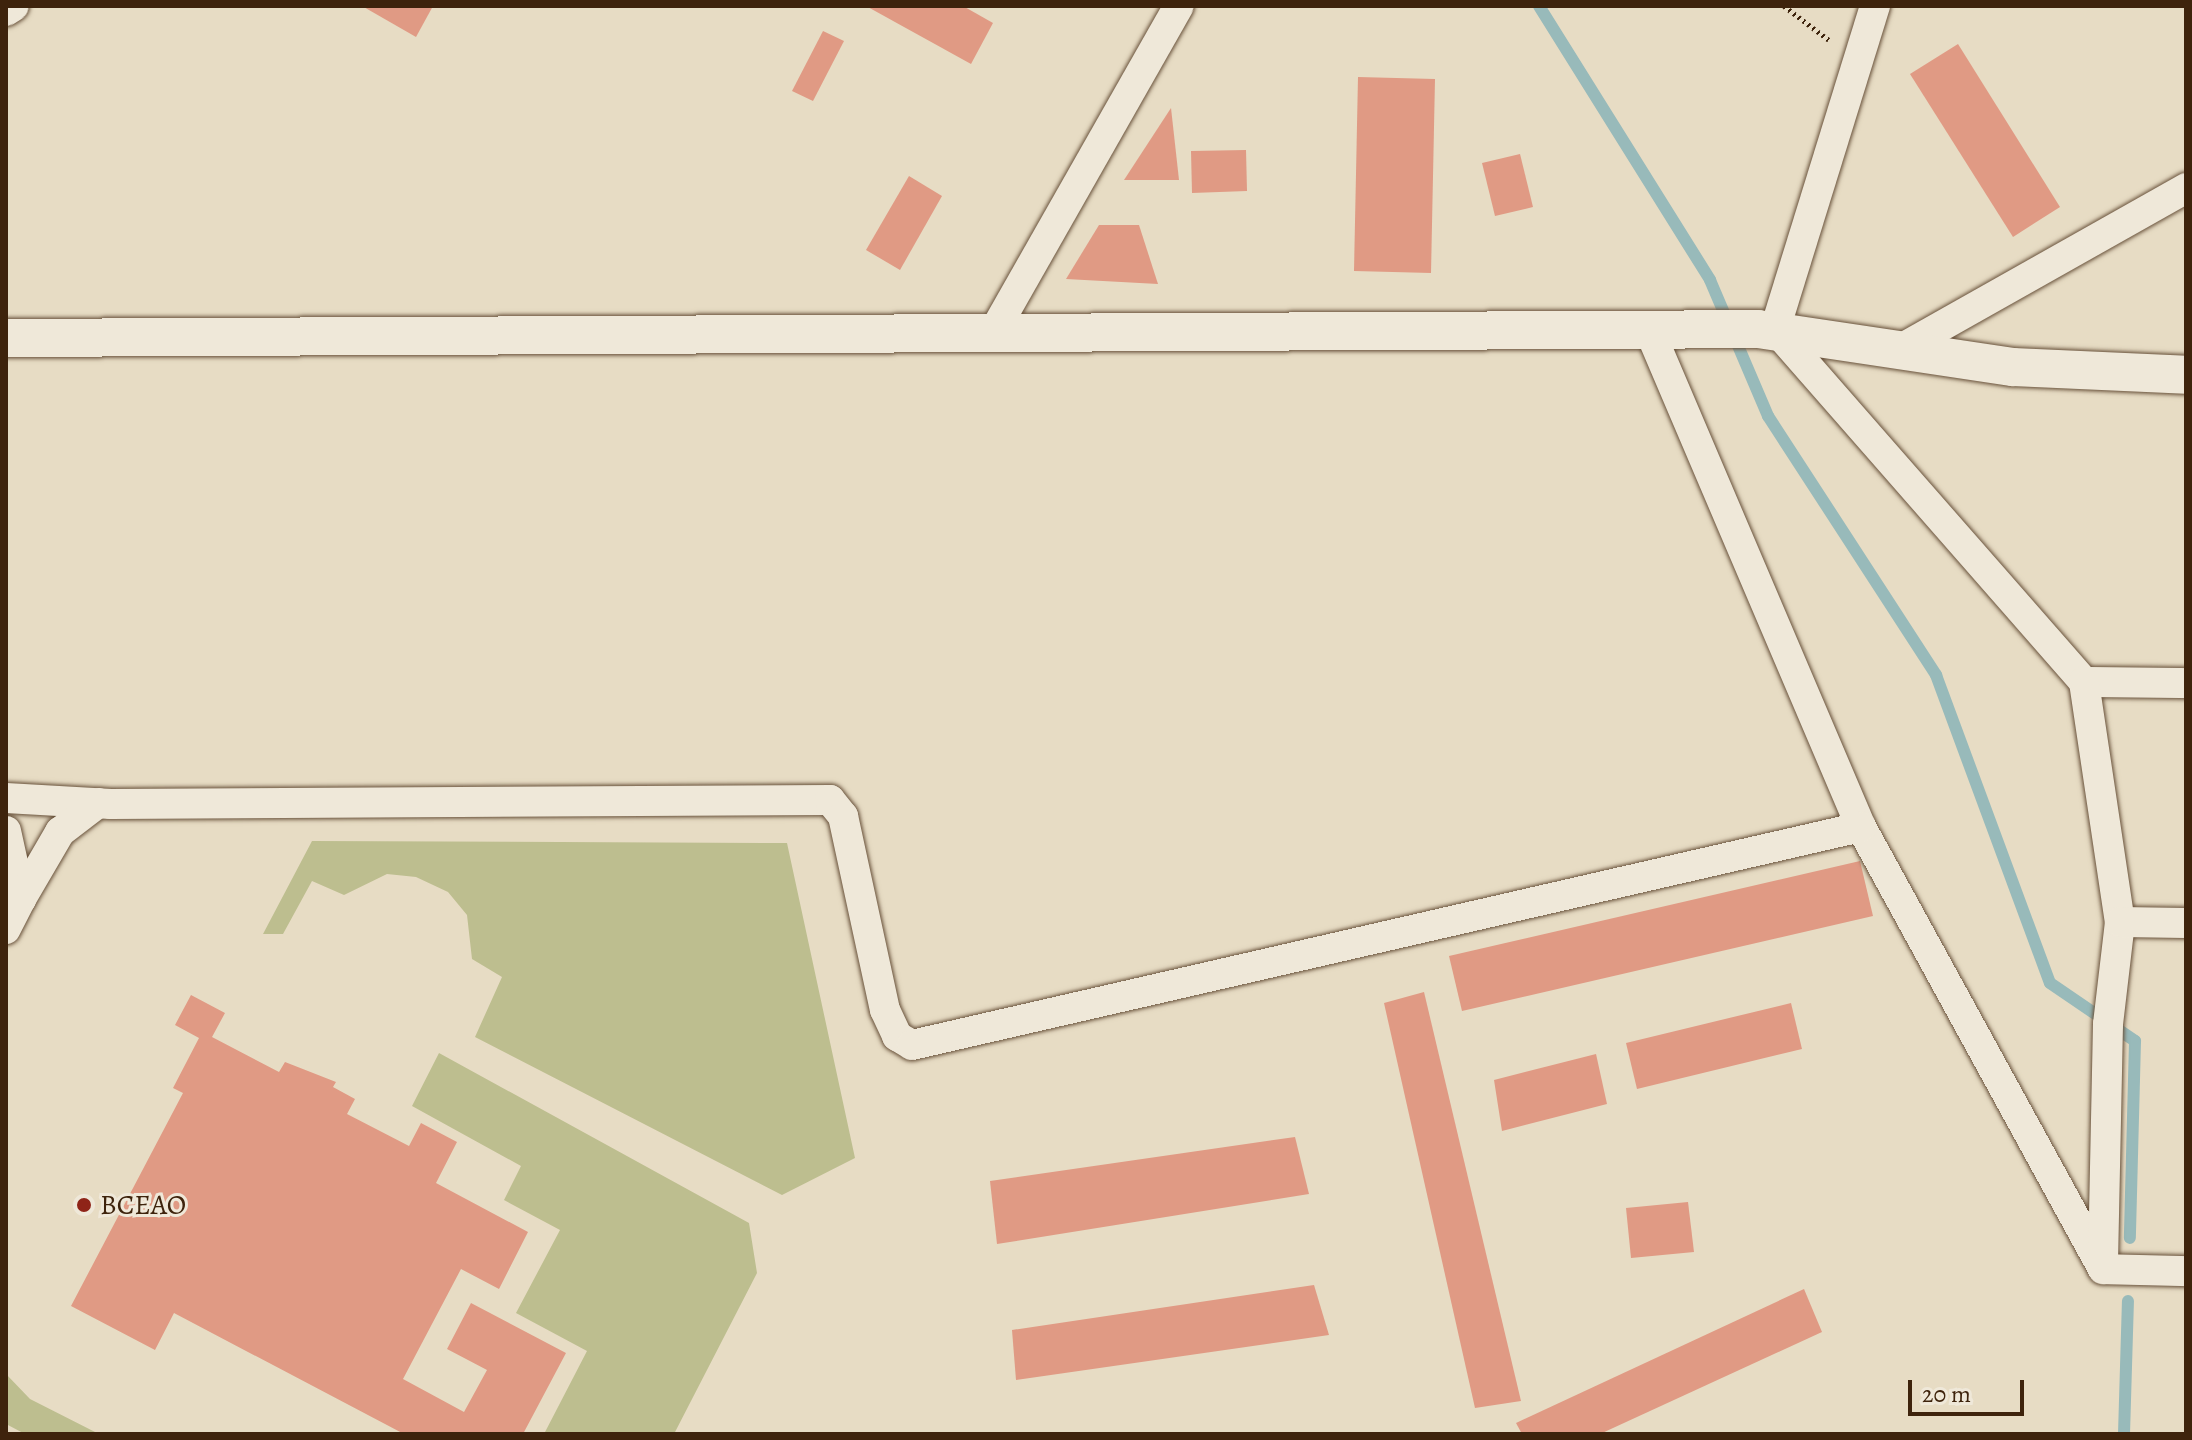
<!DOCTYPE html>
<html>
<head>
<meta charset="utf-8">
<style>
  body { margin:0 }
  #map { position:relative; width:2192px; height:1440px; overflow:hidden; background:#e7dcc4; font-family:Alegreya,serif }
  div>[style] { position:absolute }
  .green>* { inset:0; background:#bdbe8f }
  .stream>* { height:12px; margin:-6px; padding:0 6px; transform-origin:6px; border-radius:6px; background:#98baba }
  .building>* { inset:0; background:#e09a84 }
  .path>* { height:5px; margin-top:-2.5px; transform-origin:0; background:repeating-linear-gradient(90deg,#3e230c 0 2px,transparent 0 6px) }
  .roads { filter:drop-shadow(0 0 2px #68513a) drop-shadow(0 0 2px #68513a) }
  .minor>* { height:30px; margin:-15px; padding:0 15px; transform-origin:15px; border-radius:15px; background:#efe8d9 }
  .tertiary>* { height:38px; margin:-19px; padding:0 19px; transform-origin:19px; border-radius:19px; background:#efe8d9 }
  .dots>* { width:22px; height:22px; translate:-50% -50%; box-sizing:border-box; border:4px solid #efe8d9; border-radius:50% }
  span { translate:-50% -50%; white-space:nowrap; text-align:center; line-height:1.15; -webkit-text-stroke:6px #efe8d9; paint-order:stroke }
  .poi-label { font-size:28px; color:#3e230c }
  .left { translate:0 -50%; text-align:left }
  .frame { position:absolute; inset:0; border:8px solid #3e230c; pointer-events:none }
  .scale { position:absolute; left:1908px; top:1380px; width:116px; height:36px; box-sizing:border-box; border:4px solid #3e230c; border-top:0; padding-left:10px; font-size:24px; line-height:28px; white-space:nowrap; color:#3e230c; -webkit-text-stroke:6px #efe8d9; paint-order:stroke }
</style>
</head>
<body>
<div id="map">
  <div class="green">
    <div style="clip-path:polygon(312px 841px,787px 843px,855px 1158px,782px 1195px,475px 1037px,502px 977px,472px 959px,467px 915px,448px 892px,416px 877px,387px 874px,344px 895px,312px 881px,283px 934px,263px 934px)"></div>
    <div style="clip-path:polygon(439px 1053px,749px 1223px,757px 1273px,674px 1434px,544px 1434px,587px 1351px,516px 1313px,560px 1230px,504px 1200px,521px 1166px,412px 1106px)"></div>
    <div style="clip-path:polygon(6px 1374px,30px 1399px,99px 1434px,25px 1434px,6px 1424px)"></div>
  </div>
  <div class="stream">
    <div style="left:1539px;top:6px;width:323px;rotate:58deg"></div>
    <div style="left:1710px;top:280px;width:148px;rotate:66.9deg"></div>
    <div style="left:1768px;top:416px;width:309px;rotate:57deg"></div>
    <div style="left:1936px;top:675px;width:328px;rotate:69.7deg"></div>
    <div style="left:2050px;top:983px;width:103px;rotate:34.3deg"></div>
    <div style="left:2135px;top:1041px;width:197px;rotate:91.5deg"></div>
    <div style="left:2124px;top:1434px;width:133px;rotate:-88.3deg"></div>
  </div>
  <div class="building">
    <div style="clip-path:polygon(362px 6px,433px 6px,416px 37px)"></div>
    <div style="clip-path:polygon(866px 6px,963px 6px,993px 23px,971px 64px)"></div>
    <div style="clip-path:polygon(823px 31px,844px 41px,813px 101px,792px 91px)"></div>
    <div style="clip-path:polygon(1958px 44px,2060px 207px,2013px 237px,1910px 74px)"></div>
    <div style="clip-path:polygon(1358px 77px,1435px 79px,1431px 273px,1354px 271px)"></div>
    <div style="clip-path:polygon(1171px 108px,1179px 180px,1124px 180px)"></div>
    <div style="clip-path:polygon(1246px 150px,1247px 191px,1192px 193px,1191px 151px)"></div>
    <div style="clip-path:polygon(1520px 154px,1533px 207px,1495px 216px,1482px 163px)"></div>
    <div style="clip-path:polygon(909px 176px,942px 196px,900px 270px,866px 250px)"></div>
    <div style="clip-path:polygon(1099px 225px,1139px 225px,1158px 284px,1066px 279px)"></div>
    <div style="clip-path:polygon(1860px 861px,1873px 916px,1462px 1011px,1449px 956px)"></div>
    <div style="clip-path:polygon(1424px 992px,1521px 1401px,1475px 1408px,1384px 1003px)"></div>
    <div style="clip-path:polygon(191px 995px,225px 1013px,212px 1037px,279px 1072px,285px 1062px,336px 1082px,333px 1087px,355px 1099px,347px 1114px,409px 1146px,421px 1123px,457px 1142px,436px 1183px,528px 1232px,499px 1289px,461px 1269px,403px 1379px,464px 1412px,487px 1370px,447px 1349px,471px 1303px,566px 1353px,523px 1434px,404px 1434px,174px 1313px,155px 1350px,71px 1306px,183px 1093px,173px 1088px,199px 1038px,175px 1025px)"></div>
    <div style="clip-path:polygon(1791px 1003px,1802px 1049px,1637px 1089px,1626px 1043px)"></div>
    <div style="clip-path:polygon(1596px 1054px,1607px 1104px,1502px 1131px,1494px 1080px)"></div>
    <div style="clip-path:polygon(1295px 1137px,1309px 1194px,997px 1244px,990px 1181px)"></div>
    <div style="clip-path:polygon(1688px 1202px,1694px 1252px,1631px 1258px,1626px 1208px)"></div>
    <div style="clip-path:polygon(1314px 1285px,1329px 1335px,1016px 1380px,1012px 1330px)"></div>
    <div style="clip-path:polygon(1804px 1289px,1822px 1332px,1600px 1434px,1522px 1434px,1516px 1423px)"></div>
  </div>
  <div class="path">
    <div style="left:1784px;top:6px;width:56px;rotate:37.1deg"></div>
  </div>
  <div class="roads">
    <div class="minor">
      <div style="left:1875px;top:6px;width:338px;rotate:107.2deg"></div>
      <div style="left:1775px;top:329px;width:469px;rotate:48.8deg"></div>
      <div style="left:2084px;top:682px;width:102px;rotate:0.6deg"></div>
      <div style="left:6px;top:11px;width:9px;rotate:-32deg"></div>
      <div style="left:993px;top:333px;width:376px;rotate:-60.4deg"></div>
      <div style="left:1651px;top:334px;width:536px;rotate:66.93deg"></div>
      <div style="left:1861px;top:827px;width:504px;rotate:61.3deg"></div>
      <div style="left:2103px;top:1269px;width:83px;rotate:1.4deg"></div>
      <div style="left:1906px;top:346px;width:322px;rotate:-29.4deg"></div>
      <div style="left:2084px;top:682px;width:243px;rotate:81.5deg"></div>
      <div style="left:2120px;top:922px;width:103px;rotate:96.7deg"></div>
      <div style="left:2108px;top:1024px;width:244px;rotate:91.2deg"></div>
      <div style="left:6px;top:798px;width:105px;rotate:3.3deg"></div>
      <div style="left:111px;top:804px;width:719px;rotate:-0.32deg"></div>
      <div style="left:830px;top:800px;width:21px;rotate:51deg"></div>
      <div style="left:843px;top:816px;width:198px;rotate:77.8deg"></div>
      <div style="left:885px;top:1010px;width:29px;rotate:65deg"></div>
      <div style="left:897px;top:1036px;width:17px;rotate:31deg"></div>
      <div style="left:912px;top:1045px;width:974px;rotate:-12.94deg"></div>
      <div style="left:6px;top:831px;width:70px;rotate:77.6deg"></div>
      <div style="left:21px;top:899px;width:34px;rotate:117deg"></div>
      <div style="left:21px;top:899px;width:78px;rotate:-59.8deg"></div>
      <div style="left:60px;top:832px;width:48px;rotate:-37.3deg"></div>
      <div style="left:2120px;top:922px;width:66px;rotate:0.9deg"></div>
    </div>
    <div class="tertiary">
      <div style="left:6px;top:338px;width:1752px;rotate:-0.29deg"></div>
      <div style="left:1758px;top:329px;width:258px;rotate:8.5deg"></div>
      <div style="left:2013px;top:367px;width:173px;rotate:2.6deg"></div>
    </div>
  </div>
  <div class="dots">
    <div style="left:84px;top:1205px;background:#8f2418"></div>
  </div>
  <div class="poi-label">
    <span class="left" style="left:100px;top:1205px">BCEAO</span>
  </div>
  <div class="frame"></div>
  <div class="scale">20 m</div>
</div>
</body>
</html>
